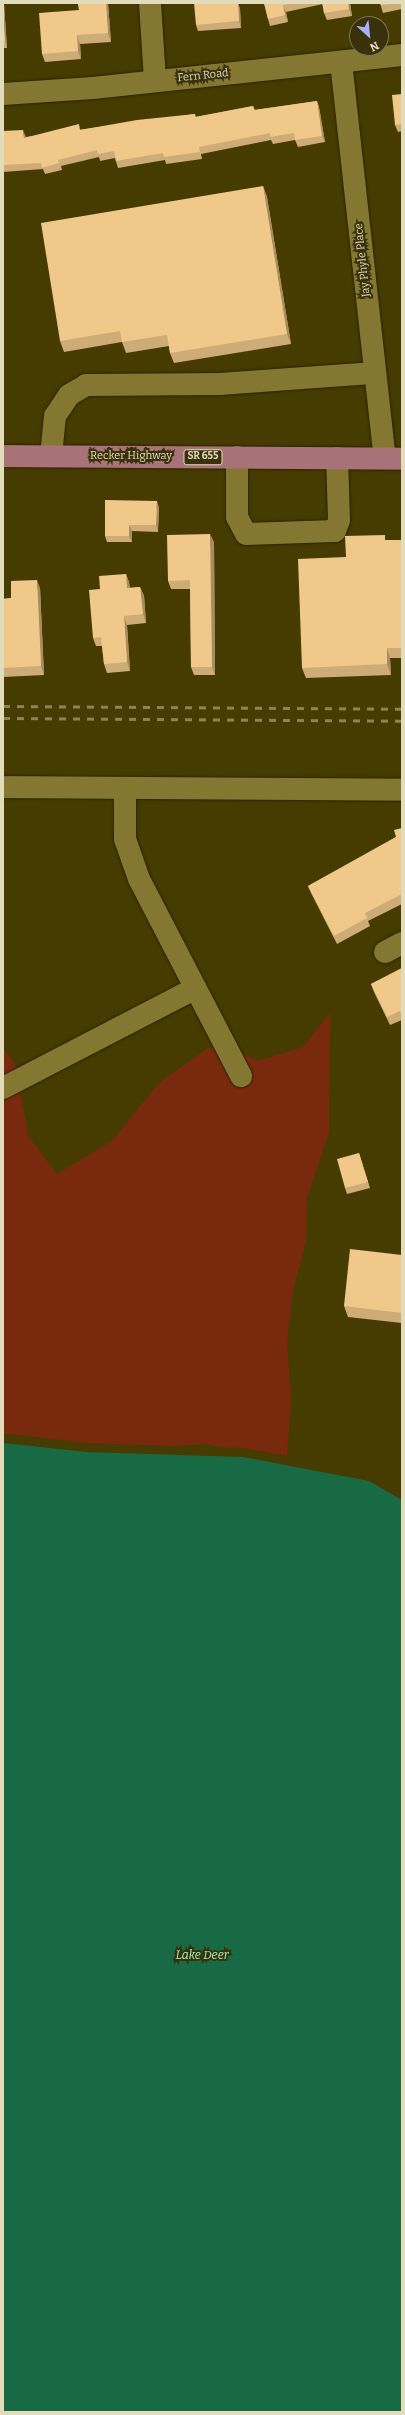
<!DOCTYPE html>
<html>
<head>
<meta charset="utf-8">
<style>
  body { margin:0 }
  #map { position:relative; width:405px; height:2415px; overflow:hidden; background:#463b00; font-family:Bitter,serif }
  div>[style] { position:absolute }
  .green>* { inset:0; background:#792a0e }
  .water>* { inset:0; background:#186a44 }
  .roads { filter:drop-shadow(0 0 1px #292200) drop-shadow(0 0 1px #292200) }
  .minor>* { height:22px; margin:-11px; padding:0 11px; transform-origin:11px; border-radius:11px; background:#847731 }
  .major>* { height:22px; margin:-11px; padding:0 11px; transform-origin:11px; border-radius:11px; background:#a87279 }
  .rail>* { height:3px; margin-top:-1.5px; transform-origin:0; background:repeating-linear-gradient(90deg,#8d8455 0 7px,transparent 0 14px) }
  .wall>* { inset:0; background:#ceac77 }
  .shaded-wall>* { inset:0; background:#a88c61 }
  .building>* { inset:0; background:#f0c88a }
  span { translate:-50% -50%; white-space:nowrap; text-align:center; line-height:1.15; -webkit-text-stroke:4px #38310b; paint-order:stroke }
  .shield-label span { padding:1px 3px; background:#38310b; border:1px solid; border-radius:3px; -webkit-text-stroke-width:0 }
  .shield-label { font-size:10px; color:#e3dcba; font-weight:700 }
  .street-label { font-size:11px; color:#e3dcba }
  .water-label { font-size:12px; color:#9dfbc6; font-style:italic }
  .frame { position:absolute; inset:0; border:4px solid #e3dcba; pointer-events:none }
  .north { position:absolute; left:349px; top:16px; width:40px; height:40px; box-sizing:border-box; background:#38310b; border:1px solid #7c7551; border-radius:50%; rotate:153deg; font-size:11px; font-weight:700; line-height:16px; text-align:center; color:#e3dcba }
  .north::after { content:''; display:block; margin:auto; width:14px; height:18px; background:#a7b1fc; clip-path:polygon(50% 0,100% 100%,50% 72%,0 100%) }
</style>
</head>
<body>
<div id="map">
  <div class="green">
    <div style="clip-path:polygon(330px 1013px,329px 1132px,307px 1198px,306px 1241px,293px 1291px,287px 1342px,291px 1400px,287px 1456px,244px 1448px,218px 1447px,209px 1444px,172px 1446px,87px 1443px,3px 1433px,3px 1048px,16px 1066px,28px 1136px,57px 1174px,112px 1141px,159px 1083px,208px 1048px,236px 1051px,258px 1061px,303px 1047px)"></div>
  </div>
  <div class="water">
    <div style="clip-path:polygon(3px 1443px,87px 1452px,243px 1457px,369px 1481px,402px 1500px,402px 2412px,3px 2412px)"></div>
  </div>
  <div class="roads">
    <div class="minor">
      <div style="left:150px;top:3px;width:78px;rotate:86.3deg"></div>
      <div style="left:341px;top:62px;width:398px;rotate:83.7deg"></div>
      <div style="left:3px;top:94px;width:90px;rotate:-3.8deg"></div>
      <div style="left:93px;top:88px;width:311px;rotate:-6.1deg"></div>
      <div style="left:51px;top:456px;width:40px;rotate:-84.3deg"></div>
      <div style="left:55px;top:416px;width:25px;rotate:-56deg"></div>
      <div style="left:69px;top:395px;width:20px;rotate:-30deg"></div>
      <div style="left:86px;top:385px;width:134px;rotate:-0.4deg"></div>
      <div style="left:220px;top:384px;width:155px;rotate:-4.1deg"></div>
      <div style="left:237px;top:457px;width:60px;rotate:90deg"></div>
      <div style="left:237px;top:517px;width:19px;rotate:62deg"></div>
      <div style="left:246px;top:534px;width:89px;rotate:-1.9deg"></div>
      <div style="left:335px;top:531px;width:12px;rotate:-70deg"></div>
      <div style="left:339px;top:520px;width:62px;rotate:-91.8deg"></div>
      <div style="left:3px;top:787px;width:399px;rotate:0.4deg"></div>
      <div style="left:125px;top:789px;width:50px;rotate:90deg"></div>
      <div style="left:125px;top:839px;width:42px;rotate:70.7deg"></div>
      <div style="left:139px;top:879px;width:222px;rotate:62.6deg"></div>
      <div style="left:385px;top:952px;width:19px;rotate:-28deg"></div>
      <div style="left:3px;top:1088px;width:217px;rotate:-27.4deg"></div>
    </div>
    <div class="major">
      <div style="left:3px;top:456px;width:399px;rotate:0.4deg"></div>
    </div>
  </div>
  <div class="rail">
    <div style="left:3px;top:706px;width:399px;rotate:0.4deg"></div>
    <div style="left:3px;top:718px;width:399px;rotate:0.4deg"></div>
  </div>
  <div class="wall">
    <div style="clip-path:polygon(3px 3px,4px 3px,4px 4px,7px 48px,3px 48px)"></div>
    <div style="clip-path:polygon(78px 3px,108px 3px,111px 42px,80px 44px,81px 59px,45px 62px,42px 54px,79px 10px)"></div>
    <div style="clip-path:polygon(238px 3px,240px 9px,241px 28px,198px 31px,196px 25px)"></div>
    <div style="clip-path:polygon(264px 3px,350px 3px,352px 16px,327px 20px,324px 13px,323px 4px,286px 12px,288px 22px,270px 26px,268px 19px)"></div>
    <div style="clip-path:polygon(380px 3px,402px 3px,402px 9px,383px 13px)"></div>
    <div style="clip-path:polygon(402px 94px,402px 131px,398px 132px,395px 125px)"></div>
    <div style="clip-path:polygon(317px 101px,319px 107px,325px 142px,298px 147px,295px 140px,273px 144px,271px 140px,201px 154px,202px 159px,166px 164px,165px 160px,118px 168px,115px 158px,100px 161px,99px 157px,61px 166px,62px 170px,45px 174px,43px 169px,3px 172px,3px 131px,26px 137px,195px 114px,196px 117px,253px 106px,255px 110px)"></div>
    <div style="clip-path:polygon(263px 186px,267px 197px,291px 344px,174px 363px,170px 353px,169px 346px,126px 353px,122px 342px,64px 352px,60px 341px)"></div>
    <div style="clip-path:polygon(159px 507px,158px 532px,132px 531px,132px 542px,107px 542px,105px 536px)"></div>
    <div style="clip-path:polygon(387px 540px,402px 540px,402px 658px,390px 658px,391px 675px,306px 678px,302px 668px,346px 557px)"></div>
    <div style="clip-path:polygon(214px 542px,215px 675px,194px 675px,191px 667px,190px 589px,171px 589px,168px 581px)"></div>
    <div style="clip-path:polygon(126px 574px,129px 582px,130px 588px,140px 587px,144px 596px,146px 623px,127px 625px,130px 671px,107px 673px,104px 664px,102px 646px,96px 646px,93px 638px,100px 589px)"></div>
    <div style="clip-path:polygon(40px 588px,44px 675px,3px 677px,3px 599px,11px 598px)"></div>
    <div style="clip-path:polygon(402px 828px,402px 904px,368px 921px,370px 926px,337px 944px,311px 893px,308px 886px,396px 837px)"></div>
    <div style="clip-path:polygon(402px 968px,402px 1020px,390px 1025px,374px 992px,371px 984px)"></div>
    <div style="clip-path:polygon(359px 1153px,370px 1188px,347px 1194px,345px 1188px)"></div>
    <div style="clip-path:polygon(402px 1255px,402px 1323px,348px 1317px,344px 1306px)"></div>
  </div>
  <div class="shaded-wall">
    <div style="clip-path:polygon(3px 3px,4px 3px,4px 4px,7px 48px,5px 41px,3px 18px)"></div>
    <div style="clip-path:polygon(106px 3px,108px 3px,111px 42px,108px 33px)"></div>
    <div style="clip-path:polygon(238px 3px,240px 9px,241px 28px,239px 21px)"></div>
    <div style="clip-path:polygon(348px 3px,350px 3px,352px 16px,349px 9px)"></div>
    <div style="clip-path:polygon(283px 5px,286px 12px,288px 22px,285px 15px)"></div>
    <div style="clip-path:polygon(77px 35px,80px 44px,81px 59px,78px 51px)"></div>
    <div style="clip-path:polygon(317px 101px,319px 107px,325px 142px,322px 136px)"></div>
    <div style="clip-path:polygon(23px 130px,26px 137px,26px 145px,24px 138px)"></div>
    <div style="clip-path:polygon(263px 186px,267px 197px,291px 344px,287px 334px)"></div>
    <div style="clip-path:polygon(157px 501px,159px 507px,158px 532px,156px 525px)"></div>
    <div style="clip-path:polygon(129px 525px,132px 531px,132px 542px,129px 536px)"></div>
    <div style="clip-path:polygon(210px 534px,214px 542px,215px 675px,212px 667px)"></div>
    <div style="clip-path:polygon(126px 574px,129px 582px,130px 597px,127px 588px)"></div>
    <div style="clip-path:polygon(37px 580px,40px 588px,44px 675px,41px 666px)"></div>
    <div style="clip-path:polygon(140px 587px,144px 596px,146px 623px,143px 614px)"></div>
    <div style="clip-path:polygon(124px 616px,127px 625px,130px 671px,127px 662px)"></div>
    <div style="clip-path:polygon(387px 648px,390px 658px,391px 675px,387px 664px)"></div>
  </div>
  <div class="building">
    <div style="clip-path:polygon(78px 3px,106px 3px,108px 33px,77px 35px,78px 51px,42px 54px,39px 13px,79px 10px)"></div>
    <div style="clip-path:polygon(194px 3px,224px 3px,224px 4px,238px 3px,239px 21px,196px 25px)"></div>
    <div style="clip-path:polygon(264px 3px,293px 3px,283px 5px,285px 15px,268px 19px)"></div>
    <div style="clip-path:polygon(322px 3px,348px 3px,349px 9px,324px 13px)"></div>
    <div style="clip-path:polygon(380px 3px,395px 3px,381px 5px)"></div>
    <div style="clip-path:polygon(3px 18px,5px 41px,3px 41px)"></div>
    <div style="clip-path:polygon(402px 94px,402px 124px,395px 125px,392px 95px)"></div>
    <div style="clip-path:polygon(317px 101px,322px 136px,295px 140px,294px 133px,270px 137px,270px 133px,199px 147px,200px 152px,164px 157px,163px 153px,116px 161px,114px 151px,98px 154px,97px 150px,58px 160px,59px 163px,42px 168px,41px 163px,3px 165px,3px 131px,23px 130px,24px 138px,79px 124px,80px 130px,137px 120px,195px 114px,195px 117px,253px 106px,254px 110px)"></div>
    <div style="clip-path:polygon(263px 186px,287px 334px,170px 353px,167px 335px,122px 342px,120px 331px,60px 341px,41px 223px)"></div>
    <div style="clip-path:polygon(105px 500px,157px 501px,156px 525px,129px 525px,129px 536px,105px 536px)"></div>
    <div style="clip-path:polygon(210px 534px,212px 667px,191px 667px,190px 580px,168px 581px,167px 535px)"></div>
    <div style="clip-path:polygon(385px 535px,385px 540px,402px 540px,402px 648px,387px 648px,387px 664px,302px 668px,298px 559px,346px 557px,345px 536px)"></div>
    <div style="clip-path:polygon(126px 574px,127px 588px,140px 587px,143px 614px,124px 616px,127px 662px,104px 664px,101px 637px,93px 638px,89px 590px,100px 589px,99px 576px)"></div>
    <div style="clip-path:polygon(37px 580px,41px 666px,3px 668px,3px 599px,11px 598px,11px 581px)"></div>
    <div style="clip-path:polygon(402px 828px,402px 889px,401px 889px,402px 894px,365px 913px,367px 918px,334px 936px,308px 886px,396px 837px,394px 830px)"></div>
    <div style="clip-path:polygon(402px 968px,402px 1016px,400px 1011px,387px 1017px,371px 984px)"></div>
    <div style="clip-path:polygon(359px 1153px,368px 1182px,345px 1188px,337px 1159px)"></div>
    <div style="clip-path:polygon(350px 1249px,402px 1255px,402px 1313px,344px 1306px)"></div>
  </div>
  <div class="shield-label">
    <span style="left:203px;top:457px">SR 655</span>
  </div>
  <div class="street-label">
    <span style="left:203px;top:76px;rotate:-6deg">Fern Road</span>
    <span style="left:363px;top:260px;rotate:-96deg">Jay Phyle Place</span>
    <span style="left:131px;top:456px">Recker Highway</span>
  </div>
  <div class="water-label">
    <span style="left:202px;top:1956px">Lake Deer</span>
  </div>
  <div class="frame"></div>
  <div class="north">N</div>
</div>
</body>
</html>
